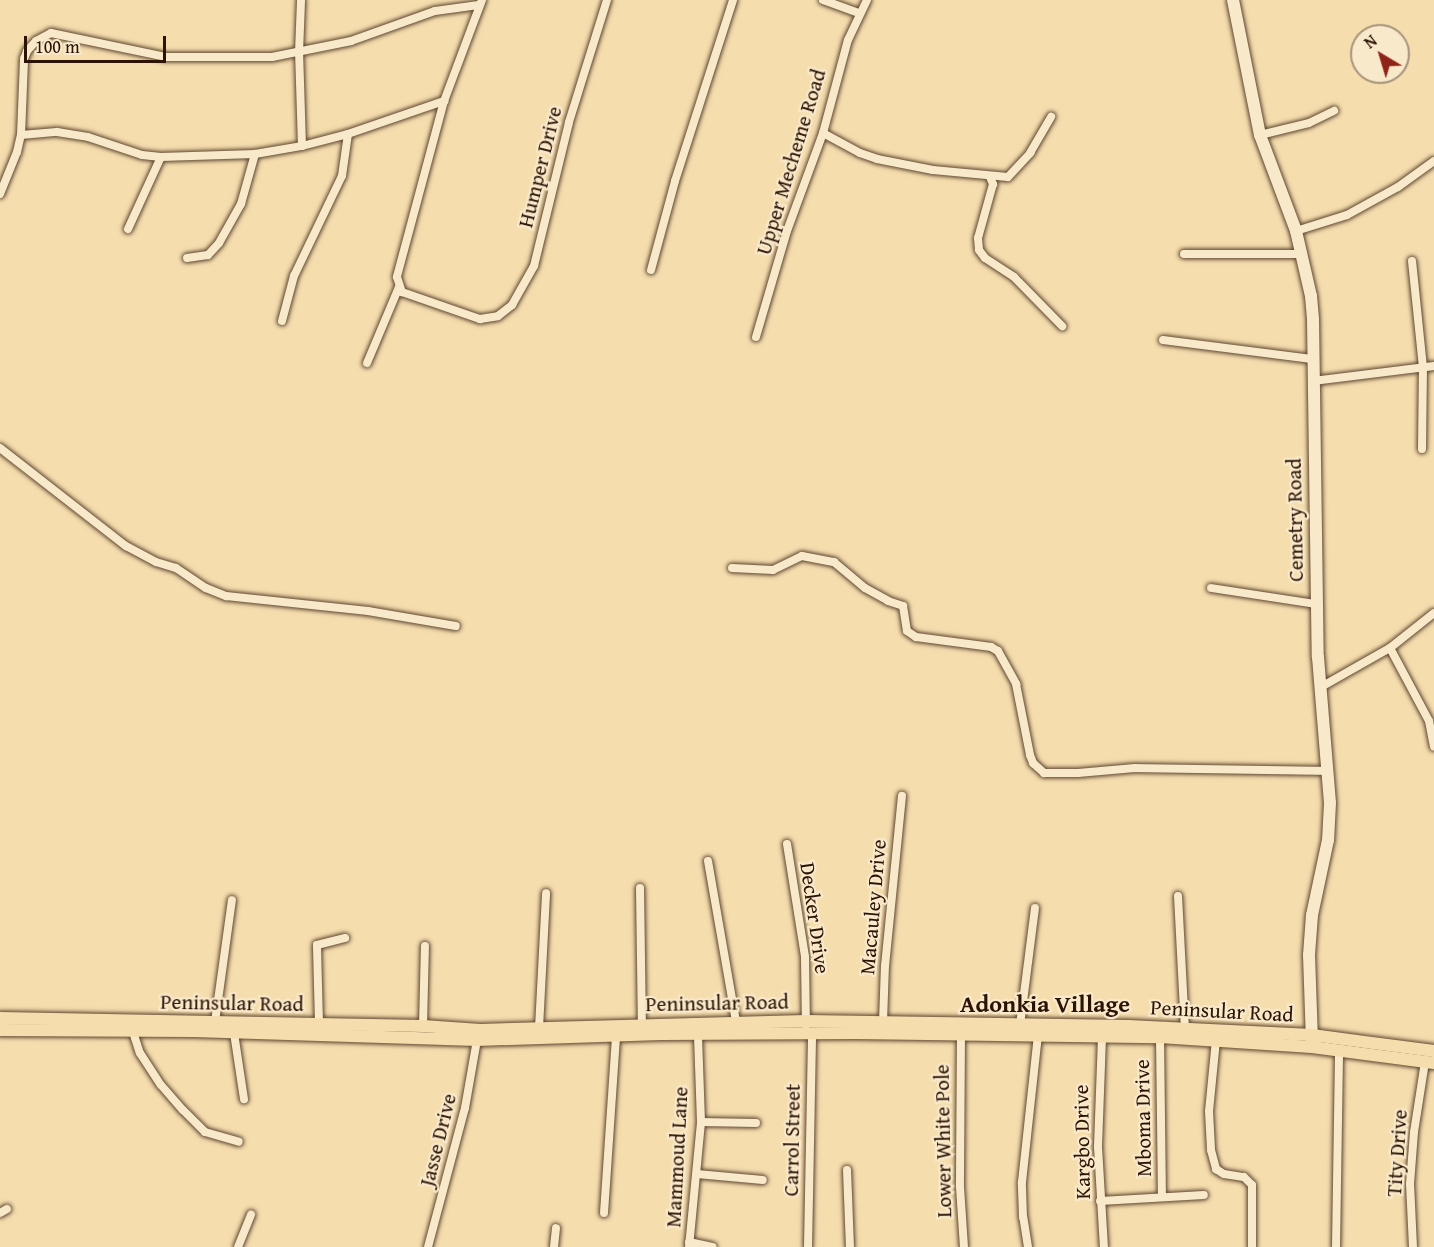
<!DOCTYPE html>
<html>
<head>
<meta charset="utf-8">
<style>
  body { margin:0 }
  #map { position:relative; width:1434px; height:1247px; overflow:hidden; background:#f5ddae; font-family:"Gentium Book Plus",serif }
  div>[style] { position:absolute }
  .roads { filter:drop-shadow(0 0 2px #5f4630) drop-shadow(0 0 2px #5f4630) }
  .street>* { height:8px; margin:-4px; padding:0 4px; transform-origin:4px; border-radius:4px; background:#f8e9ca }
  .secondary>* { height:12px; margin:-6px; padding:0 6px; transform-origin:6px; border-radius:6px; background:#f8e9ca }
  .primary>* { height:12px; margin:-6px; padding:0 6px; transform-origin:6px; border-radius:6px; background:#f5ddae }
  span { translate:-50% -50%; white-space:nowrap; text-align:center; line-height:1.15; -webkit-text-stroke:4.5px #f8e9ca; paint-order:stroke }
  .street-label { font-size:21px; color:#2d1306 }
  .quarter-label { font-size:24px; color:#2d1306; font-weight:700 }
  .north { position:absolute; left:1350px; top:24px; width:60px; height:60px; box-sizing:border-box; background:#f8e9ca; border:2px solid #a7937c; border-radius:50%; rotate:322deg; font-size:16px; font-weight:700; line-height:24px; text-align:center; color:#2d1306 }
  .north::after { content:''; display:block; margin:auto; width:21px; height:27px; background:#8f2418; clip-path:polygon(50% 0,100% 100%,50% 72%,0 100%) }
  .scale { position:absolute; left:24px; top:36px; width:142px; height:27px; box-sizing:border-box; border:3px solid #2d1306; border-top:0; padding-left:8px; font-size:18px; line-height:21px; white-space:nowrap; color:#2d1306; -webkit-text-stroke:4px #f8e9ca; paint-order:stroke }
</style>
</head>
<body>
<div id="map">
  <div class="roads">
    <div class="street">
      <div style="left:482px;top:0;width:108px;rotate:110.6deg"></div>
      <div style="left:444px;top:101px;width:182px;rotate:105deg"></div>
      <div style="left:397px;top:277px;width:16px;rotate:72deg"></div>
      <div style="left:402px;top:292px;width:83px;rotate:19.1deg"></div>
      <div style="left:480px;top:319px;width:18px;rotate:-9deg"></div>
      <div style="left:498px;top:316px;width:18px;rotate:-38deg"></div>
      <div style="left:512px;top:305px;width:45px;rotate:-60.6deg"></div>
      <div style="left:534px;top:266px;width:148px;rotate:-76.3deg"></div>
      <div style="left:569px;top:122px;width:128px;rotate:-72.7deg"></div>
      <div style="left:823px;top:0;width:38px;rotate:20deg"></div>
      <div style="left:823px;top:133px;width:42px;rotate:28.4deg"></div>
      <div style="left:860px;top:153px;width:18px;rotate:19deg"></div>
      <div style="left:877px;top:159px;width:57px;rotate:11.1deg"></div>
      <div style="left:933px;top:170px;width:75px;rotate:5.3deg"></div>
      <div style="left:1008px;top:177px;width:33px;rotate:-47deg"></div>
      <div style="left:1030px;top:153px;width:42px;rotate:-59.7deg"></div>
      <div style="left:21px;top:135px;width:36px;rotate:-5deg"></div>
      <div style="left:57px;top:132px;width:31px;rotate:9deg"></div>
      <div style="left:88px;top:137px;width:57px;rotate:18.4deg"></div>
      <div style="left:142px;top:155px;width:19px;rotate:6deg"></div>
      <div style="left:161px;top:157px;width:94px;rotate:-1.8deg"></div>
      <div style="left:255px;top:154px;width:48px;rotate:-9.7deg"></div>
      <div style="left:302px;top:146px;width:93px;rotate:-91.8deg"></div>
      <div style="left:299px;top:53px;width:53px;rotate:-87.8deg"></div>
      <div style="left:1260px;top:135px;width:50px;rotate:-13.8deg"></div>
      <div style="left:1309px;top:123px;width:28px;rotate:-26deg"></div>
      <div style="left:302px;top:146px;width:48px;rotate:-14.6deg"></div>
      <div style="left:348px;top:134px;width:102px;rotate:-19deg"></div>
      <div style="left:990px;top:177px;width:8px;rotate:67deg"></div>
      <div style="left:993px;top:184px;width:56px;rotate:105.5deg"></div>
      <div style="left:978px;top:238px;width:12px;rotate:85deg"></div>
      <div style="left:979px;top:250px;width:10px;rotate:53deg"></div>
      <div style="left:985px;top:258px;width:35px;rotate:33deg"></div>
      <div style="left:1014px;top:277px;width:69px;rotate:45.6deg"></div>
      <div style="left:0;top:194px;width:45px;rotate:-68deg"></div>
      <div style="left:17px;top:152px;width:17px;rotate:-77deg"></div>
      <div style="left:21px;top:135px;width:76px;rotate:-87.7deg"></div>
      <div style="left:24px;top:59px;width:9px;rotate:-69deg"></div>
      <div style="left:27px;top:51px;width:13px;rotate:-48deg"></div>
      <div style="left:36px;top:41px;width:17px;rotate:-28deg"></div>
      <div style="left:51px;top:33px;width:117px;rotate:11.8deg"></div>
      <div style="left:166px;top:57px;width:106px"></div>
      <div style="left:272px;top:57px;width:81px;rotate:-11.4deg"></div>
      <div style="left:351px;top:41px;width:89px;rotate:-19.7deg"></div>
      <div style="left:435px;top:11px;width:44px;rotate:-7.8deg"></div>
      <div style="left:128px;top:229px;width:79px;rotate:-65.4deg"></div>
      <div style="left:1296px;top:231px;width:53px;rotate:-17.4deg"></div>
      <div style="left:1347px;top:215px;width:58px;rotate:-28.8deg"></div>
      <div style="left:1398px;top:187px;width:44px;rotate:-35.8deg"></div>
      <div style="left:1184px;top:254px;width:117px"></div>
      <div style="left:187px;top:258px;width:21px;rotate:-8deg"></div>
      <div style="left:208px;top:255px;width:16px;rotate:-47deg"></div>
      <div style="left:219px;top:243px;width:45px;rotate:-60.6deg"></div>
      <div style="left:241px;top:204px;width:52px;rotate:-74.4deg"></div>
      <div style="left:1412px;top:261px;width:107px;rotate:84.1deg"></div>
      <div style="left:1423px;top:367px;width:82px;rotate:90.7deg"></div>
      <div style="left:651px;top:270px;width:92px;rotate:-74.9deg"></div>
      <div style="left:675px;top:181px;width:190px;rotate:-72.2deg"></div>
      <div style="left:282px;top:321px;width:47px;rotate:-75.1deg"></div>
      <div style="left:294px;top:276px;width:111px;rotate:-64.4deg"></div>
      <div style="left:342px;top:176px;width:42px;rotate:-81.9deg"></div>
      <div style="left:756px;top:337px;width:110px;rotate:-73.7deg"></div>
      <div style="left:787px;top:231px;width:104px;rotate:-69.8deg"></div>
      <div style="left:823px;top:133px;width:96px;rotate:-75deg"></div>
      <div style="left:848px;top:40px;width:44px;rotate:-64.6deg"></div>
      <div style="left:1163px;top:340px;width:150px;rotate:7.3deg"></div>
      <div style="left:367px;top:363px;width:82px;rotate:-67.2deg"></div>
      <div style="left:1313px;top:381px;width:122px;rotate:-7.1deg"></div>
      <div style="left:0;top:448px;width:160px;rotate:37.9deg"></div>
      <div style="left:126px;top:546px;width:34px;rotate:28deg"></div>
      <div style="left:156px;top:562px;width:21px;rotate:17deg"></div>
      <div style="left:176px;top:568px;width:36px;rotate:34deg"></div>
      <div style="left:206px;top:588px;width:22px;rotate:22deg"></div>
      <div style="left:226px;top:596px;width:143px;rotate:6deg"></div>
      <div style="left:368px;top:611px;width:89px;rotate:9.7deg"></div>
      <div style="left:732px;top:568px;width:41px;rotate:2.8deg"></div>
      <div style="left:773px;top:570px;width:32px;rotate:-26deg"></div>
      <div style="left:802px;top:556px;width:33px;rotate:11deg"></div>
      <div style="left:834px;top:562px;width:40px;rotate:40deg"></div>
      <div style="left:865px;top:588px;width:26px;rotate:29deg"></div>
      <div style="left:888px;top:601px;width:16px;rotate:18deg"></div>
      <div style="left:903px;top:606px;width:25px;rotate:81deg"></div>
      <div style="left:907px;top:631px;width:11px;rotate:34deg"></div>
      <div style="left:916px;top:637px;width:76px;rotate:7.6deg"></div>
      <div style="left:991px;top:647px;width:8px;rotate:30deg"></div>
      <div style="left:998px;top:651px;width:38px;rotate:61deg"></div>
      <div style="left:1016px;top:684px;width:72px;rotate:78.8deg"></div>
      <div style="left:1030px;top:755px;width:9px;rotate:69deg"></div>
      <div style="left:1033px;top:763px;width:15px;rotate:42deg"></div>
      <div style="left:1044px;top:773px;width:34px"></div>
      <div style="left:1078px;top:773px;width:57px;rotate:-5deg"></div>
      <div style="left:1135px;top:768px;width:194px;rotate:0.9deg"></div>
      <div style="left:1211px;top:588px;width:106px;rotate:8.7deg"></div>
      <div style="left:1390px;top:648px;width:83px;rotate:61.9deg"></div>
      <div style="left:1429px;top:721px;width:26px;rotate:79deg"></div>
      <div style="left:1321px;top:687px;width:79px;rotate:-29.5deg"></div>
      <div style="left:1390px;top:648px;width:56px;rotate:-38.5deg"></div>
      <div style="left:787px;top:844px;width:114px;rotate:80.9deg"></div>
      <div style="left:805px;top:957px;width:68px;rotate:89.2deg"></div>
      <div style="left:708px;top:861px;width:163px;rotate:80.1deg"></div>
      <div style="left:640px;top:888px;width:136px;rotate:89.2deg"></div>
      <div style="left:1178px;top:896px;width:132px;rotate:87deg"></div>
      <div style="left:215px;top:1022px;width:123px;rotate:-82.1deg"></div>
      <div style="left:883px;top:1022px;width:56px;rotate:-88deg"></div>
      <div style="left:885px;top:966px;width:171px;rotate:-84.3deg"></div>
      <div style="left:319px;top:1023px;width:78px;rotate:-91.5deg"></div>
      <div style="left:317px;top:945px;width:29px;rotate:-14deg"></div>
      <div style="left:1020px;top:1025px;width:118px;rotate:-82.7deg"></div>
      <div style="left:423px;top:1026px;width:80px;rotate:-88.6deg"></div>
      <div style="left:539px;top:1028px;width:135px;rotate:-87deg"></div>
      <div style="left:133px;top:1032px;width:22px;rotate:72deg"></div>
      <div style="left:140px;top:1053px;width:38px;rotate:57deg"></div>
      <div style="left:161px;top:1085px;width:33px;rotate:49deg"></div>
      <div style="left:183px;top:1110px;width:31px;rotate:45deg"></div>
      <div style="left:205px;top:1132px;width:35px;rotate:16deg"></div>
      <div style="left:234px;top:1033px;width:67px;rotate:81.4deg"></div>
      <div style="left:961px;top:1034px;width:153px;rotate:90.4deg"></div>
      <div style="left:960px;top:1187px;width:60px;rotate:86.2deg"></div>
      <div style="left:1102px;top:1037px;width:110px;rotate:92.1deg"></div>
      <div style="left:1098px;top:1147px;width:100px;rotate:86.6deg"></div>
      <div style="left:1160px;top:1037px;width:160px;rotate:89.3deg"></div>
      <div style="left:1216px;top:1040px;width:71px;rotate:95.6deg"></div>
      <div style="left:1209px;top:1111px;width:39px;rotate:87deg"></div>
      <div style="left:1211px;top:1150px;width:20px;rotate:75deg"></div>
      <div style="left:1216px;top:1169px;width:9px;rotate:32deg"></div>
      <div style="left:1224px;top:1174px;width:20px;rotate:9deg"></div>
      <div style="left:1244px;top:1177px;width:11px;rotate:45deg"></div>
      <div style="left:1252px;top:1185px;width:62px;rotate:90deg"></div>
      <div style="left:701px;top:1122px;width:55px;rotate:1deg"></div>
      <div style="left:847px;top:1170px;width:77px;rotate:87.8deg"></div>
      <div style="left:697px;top:1174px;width:66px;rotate:5.2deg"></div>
      <div style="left:1100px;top:1201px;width:104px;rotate:-3.3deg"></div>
      <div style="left:0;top:1213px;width:8px;rotate:-30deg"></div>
      <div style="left:604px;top:1213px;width:177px;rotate:-86.1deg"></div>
      <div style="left:689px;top:1242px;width:24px;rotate:12deg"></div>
      <div style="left:238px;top:1247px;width:35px;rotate:-68deg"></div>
      <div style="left:428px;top:1247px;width:144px;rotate:-75.1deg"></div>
      <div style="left:465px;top:1108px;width:69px;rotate:-80deg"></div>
      <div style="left:554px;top:1247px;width:19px;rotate:-84deg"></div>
      <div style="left:689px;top:1247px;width:126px;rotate:-84.5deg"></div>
      <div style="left:701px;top:1122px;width:88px;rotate:-92deg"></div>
      <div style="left:808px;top:1247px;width:213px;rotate:-88.9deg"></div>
      <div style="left:1028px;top:1247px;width:30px;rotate:-99deg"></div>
      <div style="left:1023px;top:1217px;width:35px;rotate:-92deg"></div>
      <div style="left:1022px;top:1182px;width:148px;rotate:-83.8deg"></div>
      <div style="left:1336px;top:1247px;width:196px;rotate:-89.1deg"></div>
      <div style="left:1413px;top:1247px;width:63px;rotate:-92.7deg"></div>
      <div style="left:1410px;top:1184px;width:52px;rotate:-85.6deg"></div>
      <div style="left:1414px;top:1132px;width:71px;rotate:-81.1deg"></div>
    </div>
    <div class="secondary">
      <div style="left:1233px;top:0;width:138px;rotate:78.7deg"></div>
      <div style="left:1260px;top:135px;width:103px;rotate:69.4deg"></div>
      <div style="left:1296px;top:231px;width:67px;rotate:77deg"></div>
      <div style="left:1311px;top:296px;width:23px;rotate:85deg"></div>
      <div style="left:1313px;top:319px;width:338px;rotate:89.2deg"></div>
      <div style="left:1318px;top:657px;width:146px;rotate:85.3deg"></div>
      <div style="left:1330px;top:803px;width:37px;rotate:93deg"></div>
      <div style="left:1328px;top:840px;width:77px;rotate:102deg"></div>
      <div style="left:1312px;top:915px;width:40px;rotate:94.3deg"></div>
      <div style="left:1309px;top:955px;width:88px;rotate:88deg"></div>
    </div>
    <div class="primary">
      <div style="left:0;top:1018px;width:423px;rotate:1.1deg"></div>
      <div style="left:423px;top:1026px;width:57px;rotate:4deg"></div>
      <div style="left:480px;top:1030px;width:326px;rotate:-1.6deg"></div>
      <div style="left:806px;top:1021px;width:322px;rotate:0.9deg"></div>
      <div style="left:1128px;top:1026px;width:184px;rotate:2.8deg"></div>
      <div style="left:1312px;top:1035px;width:123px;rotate:7.5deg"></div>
      <div style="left:0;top:1030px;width:194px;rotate:0.3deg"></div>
      <div style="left:194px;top:1031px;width:283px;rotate:1.8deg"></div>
      <div style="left:477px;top:1040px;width:184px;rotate:-1.9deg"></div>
      <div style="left:661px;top:1034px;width:195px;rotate:-0.3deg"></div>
      <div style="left:856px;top:1033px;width:304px;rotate:0.8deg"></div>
      <div style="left:1160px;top:1037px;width:152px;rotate:3.8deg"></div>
      <div style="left:1312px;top:1047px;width:123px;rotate:7.5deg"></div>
    </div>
  </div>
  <div class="street-label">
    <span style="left:791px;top:162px;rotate:-73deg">Upper Mecheme Road</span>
    <span style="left:540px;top:167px;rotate:-76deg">Humper Drive</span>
    <span style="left:1295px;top:520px;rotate:-91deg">Cemetry Road</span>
    <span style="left:873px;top:907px;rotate:-85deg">Macauley Drive</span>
    <span style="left:815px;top:918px;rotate:82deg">Decker Drive</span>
    <span style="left:232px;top:1003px;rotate:1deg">Peninsular Road</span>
    <span style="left:717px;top:1003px;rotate:-1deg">Peninsular Road</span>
    <span style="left:1222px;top:1011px;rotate:3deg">Peninsular Road</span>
    <span style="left:1143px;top:1118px;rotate:-91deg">Mboma Drive</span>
    <span style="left:438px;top:1140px;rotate:-76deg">Jasse Drive</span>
    <span style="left:792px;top:1140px;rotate:-89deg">Carrol Street</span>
    <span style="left:943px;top:1141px;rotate:-91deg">Lower White Pole</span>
    <span style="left:1082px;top:1142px;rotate:-91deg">Kargbo Drive</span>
    <span style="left:1397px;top:1153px;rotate:-86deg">Tity Drive</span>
    <span style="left:677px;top:1157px;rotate:-87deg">Mammoud Lane</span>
  </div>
  <div class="quarter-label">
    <span style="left:1045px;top:1004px">Adonkia Village</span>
  </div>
  <div class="north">N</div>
  <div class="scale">100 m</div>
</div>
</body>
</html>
